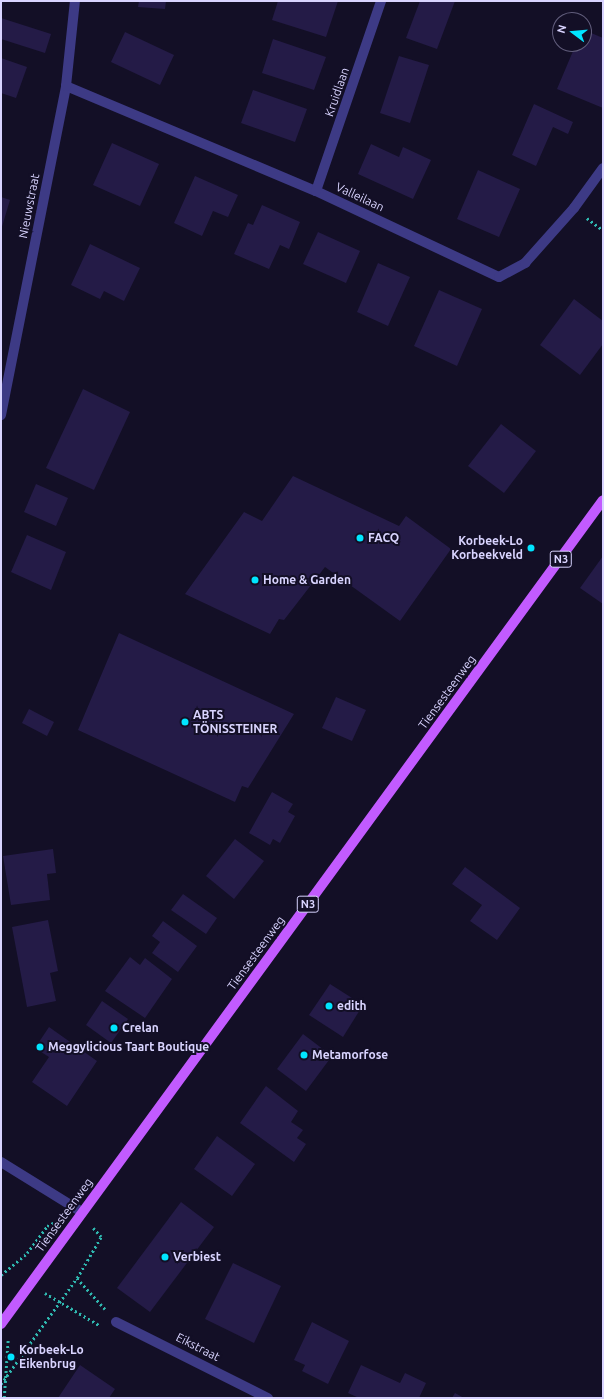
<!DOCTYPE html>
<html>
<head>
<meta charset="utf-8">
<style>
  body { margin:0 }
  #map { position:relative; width:604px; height:1399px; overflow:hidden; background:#130f26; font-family:Ubuntu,sans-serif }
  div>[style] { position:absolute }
  .building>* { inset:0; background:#241b47 }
  .path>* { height:2.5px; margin-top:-1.25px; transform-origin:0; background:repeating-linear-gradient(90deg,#2fb8b0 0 2px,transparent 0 5px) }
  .street>* { height:10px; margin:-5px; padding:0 5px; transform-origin:5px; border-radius:5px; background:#3d3a85 }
  .primary>* { height:10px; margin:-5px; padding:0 5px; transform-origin:5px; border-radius:5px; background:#c25bff }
  .dots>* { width:11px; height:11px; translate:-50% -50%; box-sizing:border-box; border:2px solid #130f26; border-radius:50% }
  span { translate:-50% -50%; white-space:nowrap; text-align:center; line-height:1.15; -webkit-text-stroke:4px #130f26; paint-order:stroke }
  .shield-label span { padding:1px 3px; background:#130f26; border:1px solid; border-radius:3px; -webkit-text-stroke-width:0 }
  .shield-label { font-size:11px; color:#d9d4ff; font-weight:700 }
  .street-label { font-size:12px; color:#d9d4ff }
  .poi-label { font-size:12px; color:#d9d4ff; font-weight:700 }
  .left { translate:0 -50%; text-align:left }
  .right { translate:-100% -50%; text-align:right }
  .frame { position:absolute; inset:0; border:2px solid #d9d4ff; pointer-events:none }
  .north { position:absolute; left:552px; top:12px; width:40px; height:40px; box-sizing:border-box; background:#130f26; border:1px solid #625e7d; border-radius:50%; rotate:286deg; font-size:11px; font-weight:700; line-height:16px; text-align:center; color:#d9d4ff }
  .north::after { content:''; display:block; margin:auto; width:14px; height:18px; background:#00e5ff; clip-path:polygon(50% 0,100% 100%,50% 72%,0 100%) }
</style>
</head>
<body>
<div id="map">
  <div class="building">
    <div style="clip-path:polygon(139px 1px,166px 1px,165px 9px,138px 7px)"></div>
    <div style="clip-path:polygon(278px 1px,338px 1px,326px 37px,272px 20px)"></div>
    <div style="clip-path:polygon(420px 1px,455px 1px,437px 49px,406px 38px)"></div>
    <div style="clip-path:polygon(1px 18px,51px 34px,45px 53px,1px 39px)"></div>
    <div style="clip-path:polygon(584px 30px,603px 38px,603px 108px,557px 89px,576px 44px,584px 44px)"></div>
    <div style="clip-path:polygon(125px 32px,174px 55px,160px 85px,111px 62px)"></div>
    <div style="clip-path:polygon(273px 39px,326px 57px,314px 90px,262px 73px)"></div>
    <div style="clip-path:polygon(399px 56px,429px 65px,410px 123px,380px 113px)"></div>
    <div style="clip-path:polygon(1px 58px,27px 67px,16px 98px,1px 93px)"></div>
    <div style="clip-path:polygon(253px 90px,307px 109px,295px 142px,241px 123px)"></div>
    <div style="clip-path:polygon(534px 104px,573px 122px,568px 134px,553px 127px,536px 166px,512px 155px)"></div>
    <div style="clip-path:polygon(112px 143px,159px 164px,140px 206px,93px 185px)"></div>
    <div style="clip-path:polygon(371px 144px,399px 157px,403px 147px,431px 160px,413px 199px,358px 174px)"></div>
    <div style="clip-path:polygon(478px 170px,520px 189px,499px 237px,457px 219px)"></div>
    <div style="clip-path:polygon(195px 176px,238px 195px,228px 217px,213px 211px,202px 236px,174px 223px)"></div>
    <div style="clip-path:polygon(1px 197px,10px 200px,1px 230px)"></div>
    <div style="clip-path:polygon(262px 205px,300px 222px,289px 249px,280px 245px,269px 269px,234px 254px,248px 223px,253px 225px)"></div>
    <div style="clip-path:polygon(318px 232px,360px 251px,346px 283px,303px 264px)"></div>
    <div style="clip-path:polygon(90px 244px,140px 268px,124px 301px,104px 291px,100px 299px,71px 285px)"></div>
    <div style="clip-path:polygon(378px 263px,410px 277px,388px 326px,357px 312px)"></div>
    <div style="clip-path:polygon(439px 290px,482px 309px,457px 366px,414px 346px)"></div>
    <div style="clip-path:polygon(574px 299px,603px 321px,603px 344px,580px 375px,540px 345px)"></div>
    <div style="clip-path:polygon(83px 389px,130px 412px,94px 490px,46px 468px)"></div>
    <div style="clip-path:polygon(501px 424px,536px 451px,504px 493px,468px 466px)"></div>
    <div style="clip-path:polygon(293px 476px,399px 526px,406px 516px,451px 549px,400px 621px,325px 567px,284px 620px,279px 619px,270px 634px,185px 594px,244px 512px,262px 521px)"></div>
    <div style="clip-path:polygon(36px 484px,68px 498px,56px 526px,24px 512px)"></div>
    <div style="clip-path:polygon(27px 535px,66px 552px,51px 590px,11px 572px)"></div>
    <div style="clip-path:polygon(603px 556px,603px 604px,580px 588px)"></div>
    <div style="clip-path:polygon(119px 633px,294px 714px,248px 788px,242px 786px,235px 802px,78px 730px)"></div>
    <div style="clip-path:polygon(336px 697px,366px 710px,352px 741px,322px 728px)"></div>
    <div style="clip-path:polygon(29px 709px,54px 722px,47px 736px,22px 723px)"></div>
    <div style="clip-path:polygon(272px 792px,293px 804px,288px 812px,295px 816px,280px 843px,273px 839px,270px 845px,249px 833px)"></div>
    <div style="clip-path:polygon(235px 839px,264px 861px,234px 899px,206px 876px)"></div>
    <div style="clip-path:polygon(53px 849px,56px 873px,47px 874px,50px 900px,11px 905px,3px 856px)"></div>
    <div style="clip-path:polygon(465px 867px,520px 908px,497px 940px,470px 921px,482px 905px,452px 884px)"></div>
    <div style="clip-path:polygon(183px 894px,217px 918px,206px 934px,171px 910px)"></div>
    <div style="clip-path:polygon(48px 920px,58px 971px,50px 973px,56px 1001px,27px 1007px,12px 927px)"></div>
    <div style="clip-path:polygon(163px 921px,197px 946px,178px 972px,152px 953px,160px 942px,152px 936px)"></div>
    <div style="clip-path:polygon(130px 957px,140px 965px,145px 958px,172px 979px,145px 1018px,105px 991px)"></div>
    <div style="clip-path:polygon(330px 984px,363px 1005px,343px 1037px,309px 1015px)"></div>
    <div style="clip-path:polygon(102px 1001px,128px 1019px,111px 1043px,86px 1025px)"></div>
    <div style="clip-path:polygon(49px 1027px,97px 1061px,67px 1106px,32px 1082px,49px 1057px,35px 1048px)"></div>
    <div style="clip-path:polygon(303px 1034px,332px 1056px,306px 1091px,277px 1069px)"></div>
    <div style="clip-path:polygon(266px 1086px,298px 1111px,291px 1122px,303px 1130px,297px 1138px,306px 1144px,294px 1162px,240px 1123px)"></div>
    <div style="clip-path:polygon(217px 1136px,255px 1164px,232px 1196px,194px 1169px)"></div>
    <div style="clip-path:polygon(181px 1202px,214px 1227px,150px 1312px,117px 1288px)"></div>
    <div style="clip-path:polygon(233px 1263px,281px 1286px,254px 1343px,205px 1319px)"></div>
    <div style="clip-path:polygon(312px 1322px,349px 1341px,328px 1384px,302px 1371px,305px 1365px,294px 1360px)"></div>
    <div style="clip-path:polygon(80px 1365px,115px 1389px,109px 1398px,58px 1398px)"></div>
    <div style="clip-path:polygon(361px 1365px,400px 1383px,405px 1373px,426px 1383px,419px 1398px,359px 1398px,348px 1393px)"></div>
    <div style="clip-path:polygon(455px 1393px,464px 1398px,452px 1398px)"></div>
  </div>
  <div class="path">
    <div style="left:587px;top:218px;width:20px;rotate:37deg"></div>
    <div style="left:1px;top:1275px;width:34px;rotate:-40deg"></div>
    <div style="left:27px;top:1253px;width:34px;rotate:-53deg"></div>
    <div style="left:47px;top:1226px;width:7px;rotate:-27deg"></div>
    <div style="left:77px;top:1278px;width:42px;rotate:47.9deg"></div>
    <div style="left:45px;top:1293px;width:63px;rotate:30.7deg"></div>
    <div style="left:1px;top:1384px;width:130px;rotate:-54.4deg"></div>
    <div style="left:77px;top:1278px;width:48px;rotate:-59.7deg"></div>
    <div style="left:101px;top:1237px;width:12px;rotate:-132deg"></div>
    <div style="left:4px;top:1398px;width:59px;rotate:-86.1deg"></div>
  </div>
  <div class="street">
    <div style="left:66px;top:86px;width:271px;rotate:22.8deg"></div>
    <div style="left:316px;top:191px;width:202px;rotate:25.2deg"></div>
    <div style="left:499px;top:277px;width:30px;rotate:-28deg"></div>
    <div style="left:525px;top:263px;width:74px;rotate:-48.3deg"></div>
    <div style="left:574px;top:208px;width:49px;rotate:-54.1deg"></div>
    <div style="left:316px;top:191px;width:201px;rotate:-71.1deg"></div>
    <div style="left:1px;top:415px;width:335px;rotate:-78.8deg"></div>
    <div style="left:66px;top:86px;width:85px;rotate:-84deg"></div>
    <div style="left:1px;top:1162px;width:95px;rotate:31.7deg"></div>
    <div style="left:116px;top:1322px;width:170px;rotate:26.6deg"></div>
  </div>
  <div class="primary">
    <div style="left:1px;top:1324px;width:1020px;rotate:-53.85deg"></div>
  </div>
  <div class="dots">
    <div style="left:360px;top:538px;background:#00e5ff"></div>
    <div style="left:531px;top:548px;background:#00e5ff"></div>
    <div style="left:255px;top:580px;background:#00e5ff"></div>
    <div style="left:185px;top:722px;background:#00e5ff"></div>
    <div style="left:329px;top:1006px;background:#00e5ff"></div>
    <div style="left:114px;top:1028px;background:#00e5ff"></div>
    <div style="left:40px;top:1047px;background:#00e5ff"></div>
    <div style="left:304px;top:1055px;background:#00e5ff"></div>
    <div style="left:165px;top:1257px;background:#00e5ff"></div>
    <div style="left:11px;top:1357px;background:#00e5ff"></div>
  </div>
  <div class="shield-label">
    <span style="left:561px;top:559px">N3</span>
    <span style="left:308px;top:904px">N3</span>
  </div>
  <div class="street-label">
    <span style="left:337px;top:92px;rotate:-71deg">Kruidlaan</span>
    <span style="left:360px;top:197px;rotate:25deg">Valleilaan</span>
    <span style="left:29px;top:206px;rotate:-79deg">Nieuwstraat</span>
    <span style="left:447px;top:692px;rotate:-54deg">Tiensesteenweg</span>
    <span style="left:256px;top:953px;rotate:-54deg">Tiensesteenweg</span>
    <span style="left:64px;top:1215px;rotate:-54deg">Tiensesteenweg</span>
    <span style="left:198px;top:1347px;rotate:27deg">Eikstraat</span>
  </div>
  <div class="poi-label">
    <span class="left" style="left:368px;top:538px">FACQ</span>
    <span class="right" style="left:523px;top:548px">Korbeek-Lo<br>Korbeekveld</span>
    <span class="left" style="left:263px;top:580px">Home &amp; Garden</span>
    <span class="left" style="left:193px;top:722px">ABTS<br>TÖNISSTEINER</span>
    <span class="left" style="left:337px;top:1006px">edith</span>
    <span class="left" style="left:122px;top:1028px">Crelan</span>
    <span class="left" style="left:48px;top:1047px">Meggylicious Taart Boutique</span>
    <span class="left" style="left:312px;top:1055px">Metamorfose</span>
    <span class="left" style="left:173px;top:1257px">Verbiest</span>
    <span class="left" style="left:19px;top:1357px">Korbeek-Lo<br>Eikenbrug</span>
  </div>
  <div class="frame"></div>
  <div class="north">N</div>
</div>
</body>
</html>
